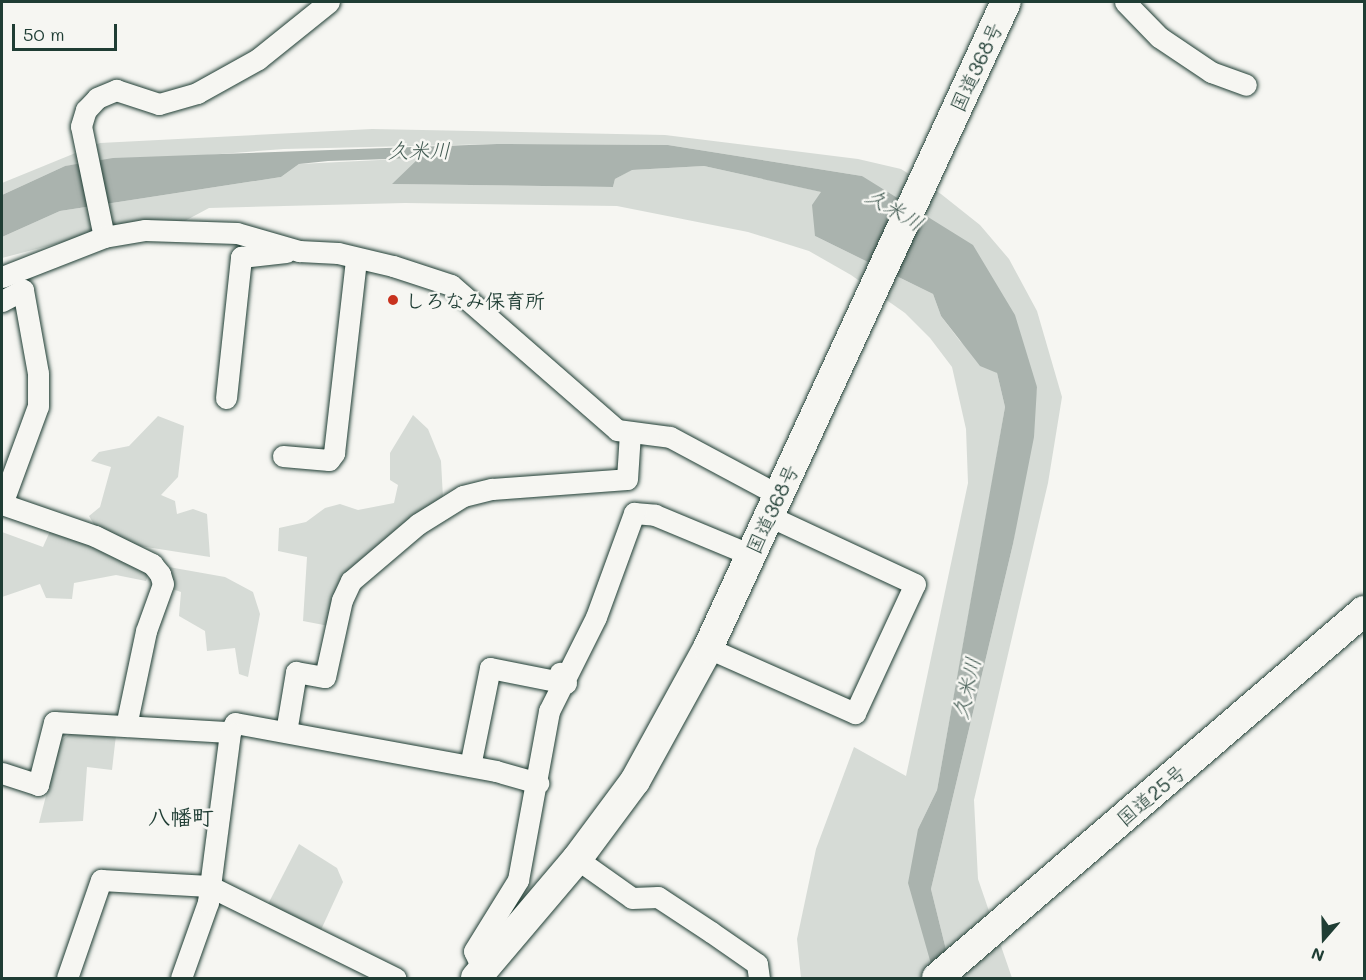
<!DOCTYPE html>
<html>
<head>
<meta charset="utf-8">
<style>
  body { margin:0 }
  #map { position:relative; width:1366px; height:980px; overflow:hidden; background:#f6f6f2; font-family:Mali,"Klee One",sans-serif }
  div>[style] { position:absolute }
  .green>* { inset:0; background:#d6dbd6 }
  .water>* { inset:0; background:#aab3ae }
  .roads { filter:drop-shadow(0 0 2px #1f3d34) drop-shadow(0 0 2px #1f3d34) }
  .minor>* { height:21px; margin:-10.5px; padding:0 10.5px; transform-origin:10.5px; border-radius:10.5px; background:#f6f6f2 }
  .highway>* { height:30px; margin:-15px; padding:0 15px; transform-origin:15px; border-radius:15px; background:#f6f6f2 }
  .dots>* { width:16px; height:16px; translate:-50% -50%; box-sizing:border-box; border:3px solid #f6f6f2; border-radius:50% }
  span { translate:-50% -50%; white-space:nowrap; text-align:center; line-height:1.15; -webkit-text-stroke:5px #f6f6f2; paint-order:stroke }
  .street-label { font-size:20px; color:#1f3d34 }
  .poi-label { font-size:20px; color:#1f3d34; font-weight:700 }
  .left { translate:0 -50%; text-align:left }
  .water-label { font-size:21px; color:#425a52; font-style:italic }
  .quarter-label { font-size:22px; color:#1f3d34; font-weight:700 }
  .frame { position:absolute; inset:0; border:3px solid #1f3d34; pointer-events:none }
  .north { position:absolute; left:1294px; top:908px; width:60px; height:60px; -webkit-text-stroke:4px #f6f6f2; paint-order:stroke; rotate:200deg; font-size:16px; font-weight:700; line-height:24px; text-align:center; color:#1f3d34 }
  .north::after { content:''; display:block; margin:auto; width:21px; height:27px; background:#1f3d34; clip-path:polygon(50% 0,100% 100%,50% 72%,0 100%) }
  .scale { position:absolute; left:12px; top:24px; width:105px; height:27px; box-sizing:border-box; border:3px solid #1f3d34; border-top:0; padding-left:8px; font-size:18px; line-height:21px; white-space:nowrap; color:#1f3d34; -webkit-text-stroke:4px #f6f6f2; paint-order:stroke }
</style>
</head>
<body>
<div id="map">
  <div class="green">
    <i style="clip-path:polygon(372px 129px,665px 135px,858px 159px,901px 169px,941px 194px,980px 225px,1009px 259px,1037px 311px,1062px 397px,1048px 483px,974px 800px,978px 879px,1012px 978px,953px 978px,931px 889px,1013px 544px,1037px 387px,862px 176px,668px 145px,497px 144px,284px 149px,65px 166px,2px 195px,2px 183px,100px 143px)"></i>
    <i style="clip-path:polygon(420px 158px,393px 184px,613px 187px,615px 179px,631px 170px,704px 166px,822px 192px,815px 236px,933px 294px,941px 316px,960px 341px,997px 373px,1005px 407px,994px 472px,937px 790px,918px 829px,935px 978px,801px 978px,797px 939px,816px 849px,854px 747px,906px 776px,968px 483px,966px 429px,952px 367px,930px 338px,905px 313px,851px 275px,809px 251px,748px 232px,617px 206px,405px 203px,209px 208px,181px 223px,117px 228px,2px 258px,2px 237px,60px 211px,281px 177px,299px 164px)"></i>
    <i style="clip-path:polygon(413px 415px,428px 429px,441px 461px,443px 498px,415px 517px,329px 626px,303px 621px,307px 557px,278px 551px,279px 528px,306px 522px,325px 508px,340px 504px,358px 510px,394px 503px,398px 485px,390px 480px,390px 453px)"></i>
    <i style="clip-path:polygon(158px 416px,184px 426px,178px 477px,161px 495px,175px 501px,177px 514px,193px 509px,207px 514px,210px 557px,127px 544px,98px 531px,89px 516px,100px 507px,111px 467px,91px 461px,99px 452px,129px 446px)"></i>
    <i style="clip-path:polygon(51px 529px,92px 543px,149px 572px,146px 581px,116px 575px,74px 583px,72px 599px,46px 598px,40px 584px,2px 597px,2px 532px,43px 547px)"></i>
    <i style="clip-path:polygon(163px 566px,225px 577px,253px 592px,260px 614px,248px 677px,239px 674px,235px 648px,207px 651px,205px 631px,179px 616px,181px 592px,169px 588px)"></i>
    <i style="clip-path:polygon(70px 734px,116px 735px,112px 770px,87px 767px,83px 821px,39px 823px,60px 741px)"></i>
    <i style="clip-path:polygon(299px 844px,337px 868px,343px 882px,320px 932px,266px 908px)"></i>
  </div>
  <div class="water">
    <i style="clip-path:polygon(497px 144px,668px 145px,862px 176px,973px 245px,1015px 315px,1037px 387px,1034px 437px,1013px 544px,931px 889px,953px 978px,935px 978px,908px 883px,918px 829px,937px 790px,1005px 407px,997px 373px,980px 366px,941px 316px,933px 294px,815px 236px,812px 205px,821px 192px,704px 166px,632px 170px,615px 179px,613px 187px,392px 184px,419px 158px,328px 161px,299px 164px,281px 177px,60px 211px,2px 237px,2px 195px,65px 166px,113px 158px)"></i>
  </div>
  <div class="roads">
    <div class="minor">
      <i style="left:1125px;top:2px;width:49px;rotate:45.8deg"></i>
      <i style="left:1159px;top:37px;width:63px;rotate:33.9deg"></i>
      <i style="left:1211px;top:72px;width:37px;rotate:20deg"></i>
      <i style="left:104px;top:237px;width:113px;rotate:-101.7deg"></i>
      <i style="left:81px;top:126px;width:17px;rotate:-73deg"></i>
      <i style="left:86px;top:110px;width:16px;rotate:-47deg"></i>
      <i style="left:97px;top:98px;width:21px;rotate:-23deg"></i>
      <i style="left:116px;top:90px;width:45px;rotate:18deg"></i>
      <i style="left:159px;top:104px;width:40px;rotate:-16deg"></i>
      <i style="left:197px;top:93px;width:70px;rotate:-29.1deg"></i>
      <i style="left:258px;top:59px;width:91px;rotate:-38.8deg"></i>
      <i style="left:2px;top:277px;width:110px;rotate:-21.4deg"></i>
      <i style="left:104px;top:237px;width:42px;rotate:-9.7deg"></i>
      <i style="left:145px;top:230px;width:92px;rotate:1.9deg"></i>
      <i style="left:237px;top:233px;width:65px;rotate:16.2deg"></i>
      <i style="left:299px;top:251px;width:39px;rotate:3deg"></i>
      <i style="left:338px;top:253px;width:57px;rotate:13.3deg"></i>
      <i style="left:393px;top:266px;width:61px;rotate:18.1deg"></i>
      <i style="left:451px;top:285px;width:220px;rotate:41.1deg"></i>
      <i style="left:617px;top:430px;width:53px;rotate:7.5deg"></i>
      <i style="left:670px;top:437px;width:123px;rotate:28.2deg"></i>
      <i style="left:2px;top:301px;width:24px;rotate:-28deg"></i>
      <i style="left:23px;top:290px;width:84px;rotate:79.8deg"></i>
      <i style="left:38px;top:373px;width:33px;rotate:90deg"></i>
      <i style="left:38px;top:406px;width:104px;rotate:110.2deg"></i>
      <i style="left:226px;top:398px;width:142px;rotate:-83.9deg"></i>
      <i style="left:241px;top:257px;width:45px;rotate:-6.3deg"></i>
      <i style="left:283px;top:456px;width:46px;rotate:5deg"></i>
      <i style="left:329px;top:460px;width:9px;rotate:-54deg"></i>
      <i style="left:334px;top:453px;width:195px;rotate:-83.5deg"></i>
      <i style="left:2px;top:504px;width:98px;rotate:19deg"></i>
      <i style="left:95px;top:536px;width:64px;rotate:26.2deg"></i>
      <i style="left:152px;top:564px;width:13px;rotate:51deg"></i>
      <i style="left:160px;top:574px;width:10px;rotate:73deg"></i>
      <i style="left:163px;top:584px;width:50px;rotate:109.9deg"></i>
      <i style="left:146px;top:631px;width:97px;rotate:101.9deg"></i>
      <i style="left:708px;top:648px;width:161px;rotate:23.9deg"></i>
      <i style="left:855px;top:713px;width:142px;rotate:-65.1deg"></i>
      <i style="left:915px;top:584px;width:161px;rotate:-155deg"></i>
      <i style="left:286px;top:732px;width:61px;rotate:-80.5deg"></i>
      <i style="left:296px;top:672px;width:29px;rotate:10deg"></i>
      <i style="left:325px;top:677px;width:79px;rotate:-77.6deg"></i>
      <i style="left:342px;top:600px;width:21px;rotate:-65deg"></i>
      <i style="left:351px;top:581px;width:88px;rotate:-40.4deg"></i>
      <i style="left:418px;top:524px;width:53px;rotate:-31.9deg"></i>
      <i style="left:463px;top:496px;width:30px;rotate:-14deg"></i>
      <i style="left:492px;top:489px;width:135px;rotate:-4.2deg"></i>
      <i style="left:627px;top:479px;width:46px;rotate:-86.3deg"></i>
      <i style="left:470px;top:766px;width:100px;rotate:-78.5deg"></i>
      <i style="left:490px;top:668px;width:77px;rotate:11.2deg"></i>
      <i style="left:566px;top:683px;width:12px;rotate:-121deg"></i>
      <i style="left:2px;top:773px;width:38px;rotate:18deg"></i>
      <i style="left:38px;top:785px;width:65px;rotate:-75.7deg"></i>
      <i style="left:54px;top:722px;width:176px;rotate:3.3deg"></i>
      <i style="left:230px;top:732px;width:10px;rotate:-61deg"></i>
      <i style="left:235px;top:723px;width:265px;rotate:10.4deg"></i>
      <i style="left:496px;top:771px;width:44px;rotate:15.9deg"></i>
      <i style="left:577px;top:859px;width:67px;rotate:35.3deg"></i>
      <i style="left:632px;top:898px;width:26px;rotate:-2deg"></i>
      <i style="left:658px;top:897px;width:64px;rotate:33.4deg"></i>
      <i style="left:711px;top:932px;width:56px;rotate:34.8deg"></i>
      <i style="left:757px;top:964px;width:14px;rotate:82deg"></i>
      <i style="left:483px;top:970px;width:21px;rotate:-115deg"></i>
      <i style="left:474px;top:951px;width:84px;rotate:-58.2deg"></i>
      <i style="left:518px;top:880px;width:172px;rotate:-79.6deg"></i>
      <i style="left:549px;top:711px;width:105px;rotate:-63.4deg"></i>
      <i style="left:596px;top:617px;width:111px;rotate:-69.9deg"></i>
      <i style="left:634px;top:513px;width:21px;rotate:5deg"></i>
      <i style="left:655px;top:515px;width:104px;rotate:22.6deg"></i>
      <i style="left:67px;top:978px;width:104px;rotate:-70.9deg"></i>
      <i style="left:101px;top:880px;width:108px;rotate:3.2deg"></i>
      <i style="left:209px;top:886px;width:208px;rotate:26.3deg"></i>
      <i style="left:181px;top:978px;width:81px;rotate:-70.4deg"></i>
      <i style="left:208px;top:902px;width:171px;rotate:-82.6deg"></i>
    </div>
    <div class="highway">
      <i style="left:476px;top:978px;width:156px;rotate:-49.7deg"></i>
      <i style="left:577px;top:859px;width:97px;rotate:-53.4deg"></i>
      <i style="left:635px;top:781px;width:152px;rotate:-61.2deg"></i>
      <i style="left:708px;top:648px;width:711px;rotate:-65.24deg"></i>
      <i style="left:937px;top:978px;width:563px;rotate:-40.68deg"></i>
    </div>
  </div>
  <div class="dots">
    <i style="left:393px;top:300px;background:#c8321e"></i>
  </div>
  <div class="street-label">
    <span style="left:976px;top:67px;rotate:-65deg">国道368号</span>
    <span style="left:772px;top:509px;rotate:-65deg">国道368号</span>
    <span style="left:1151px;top:795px;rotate:-40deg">国道25号</span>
  </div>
  <div class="poi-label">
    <span class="left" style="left:405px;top:300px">しろなみ保育所</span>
  </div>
  <div class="water-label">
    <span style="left:419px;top:150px">久米川</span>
    <span style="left:895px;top:209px;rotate:31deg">久米川</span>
    <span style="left:966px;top:688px;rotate:-77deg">久米川</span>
  </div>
  <div class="quarter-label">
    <span style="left:181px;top:817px">八幡町</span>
  </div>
  <div class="frame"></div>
  <div class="north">N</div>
  <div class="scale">50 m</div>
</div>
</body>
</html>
